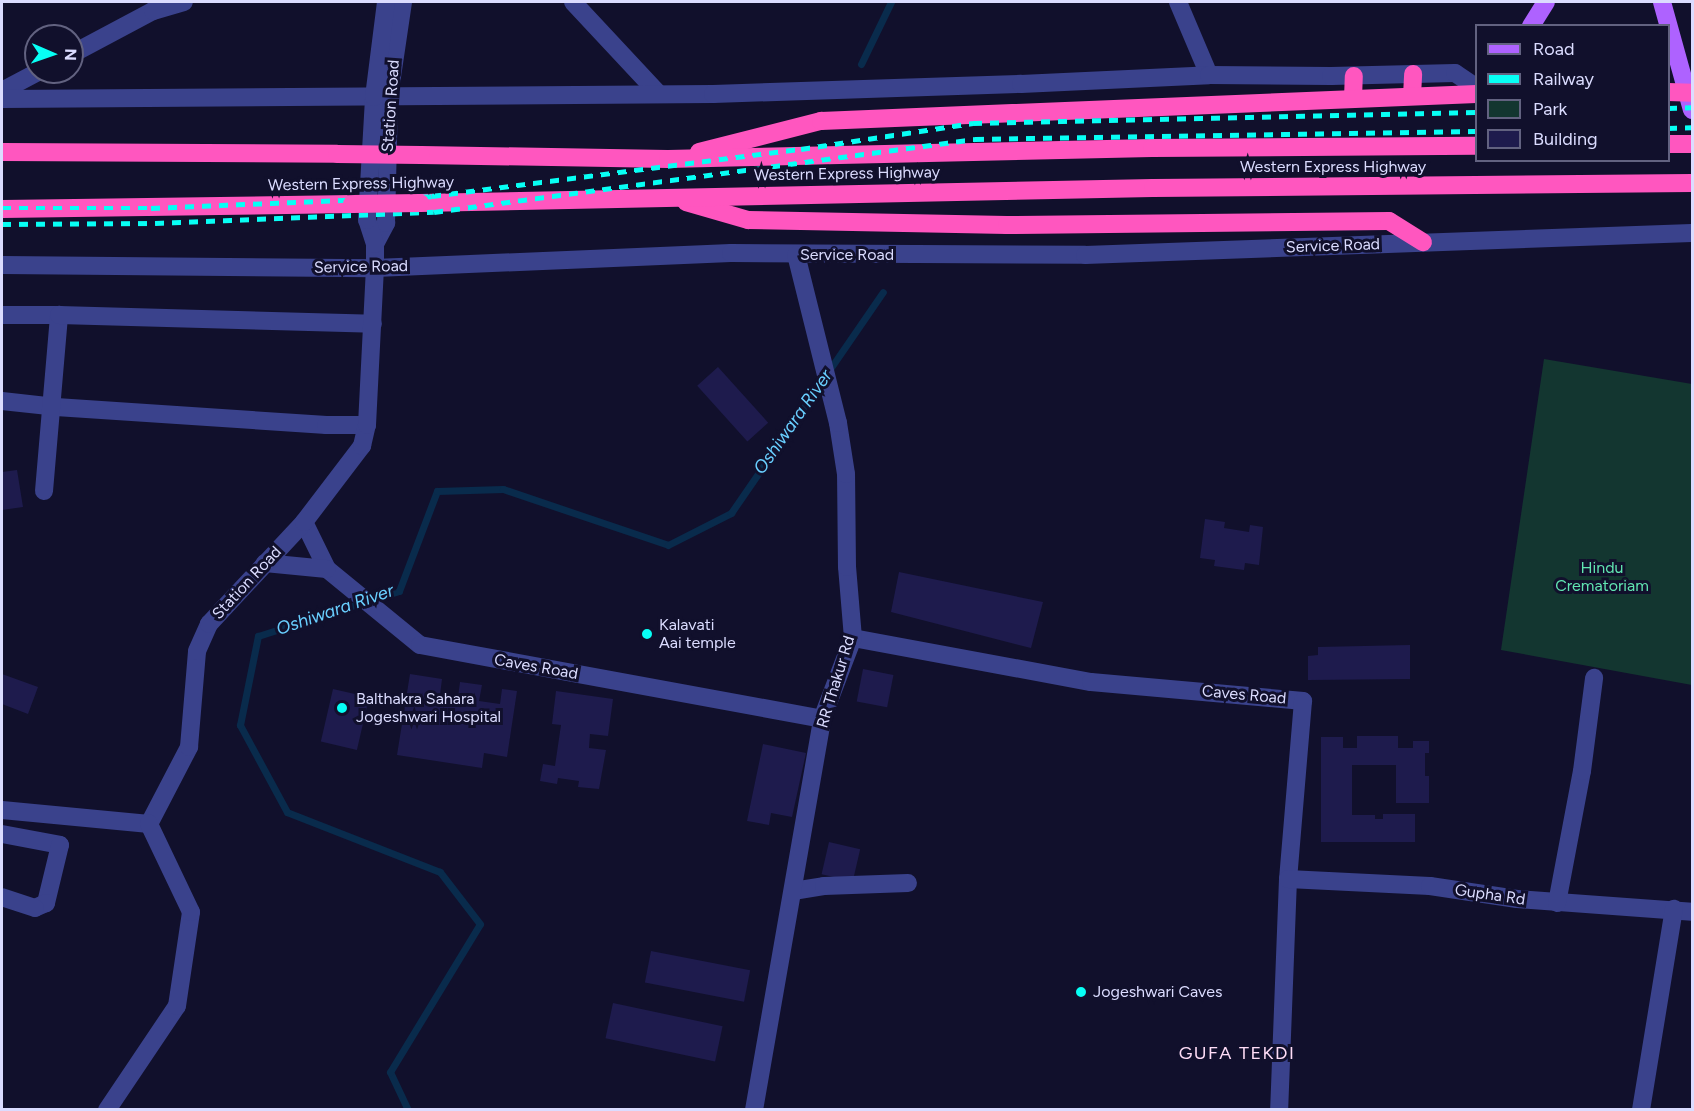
<!DOCTYPE html>
<html>
<head>
<meta charset="utf-8">
<style>
  body { margin:0 }
  #map { position:relative; width:1694px; height:1111px; overflow:hidden; background:#11102c; font-family:Figtree,sans-serif }
  div>[style] { position:absolute }
  .green>* { inset:0; background:#133630 }
  .stream>* { height:7px; margin:-3.5px; padding:0 3.5px; transform-origin:3.5px; border-radius:3.5px; background:#092b4c }
  .building>* { inset:0; background:#1e1b4d; transform-origin:0 0 }
  .minor>* { height:18px; margin:-9px; padding:0 9px; transform-origin:9px; border-radius:9px; background:#3a428c }
  .major>* { height:18px; margin:-9px; padding:0 9px; transform-origin:9px; border-radius:9px; background:#ae62ff }
  .highway>* { height:18px; margin:-9px; padding:0 9px; transform-origin:9px; border-radius:9px; background:#ff56bf }
  .rail>* { height:4.5px; margin-top:-2.25px; transform-origin:0; background:repeating-linear-gradient(90deg,#07fff5 0 9px,transparent 0 17px) }
  .highway-bridge>* { height:18px; margin:-9px; padding:0 9px; transform-origin:9px; border-radius:9px; background:#ff56bf }
  .dots>* { width:16px; height:16px; translate:-50% -50%; box-sizing:border-box; border:3px solid #11102c; border-radius:50% }
  span { translate:-50% -50%; white-space:nowrap; text-align:center; line-height:1.15; -webkit-text-stroke:6px #11102c; paint-order:stroke }
  .street-label { font-size:16px; color:#dbdcff }
  .park-label { font-size:16px; color:#61e5b1 }
  .poi-label { font-size:16px; color:#dbdcff }
  .left { translate:0 -50%; text-align:left }
  .water-label { font-size:18px; color:#69cfff; font-style:italic }
  .neighbourhood-label { font-size:18px; color:#ffddf7; letter-spacing:1.5px }
  .frame { position:absolute; inset:0; border:3px solid #dbdcff; pointer-events:none }
  .legend { position:absolute; left:1475px; top:24px; width:195px; height:138px; box-sizing:border-box; background:#11102c; border:2px solid #626280; margin:0; padding:8px 10px; list-style:none; font-size:18px; color:#dbdcff }
  .legend li { display:flex; align-items:center; gap:12px; height:30px }
  .legend b { width:30px; border:2px solid #626280 }
  .north { position:absolute; left:24px; top:24px; width:60px; height:60px; box-sizing:border-box; background:#11102c; border:2px solid #626280; border-radius:50%; rotate:92deg; font-size:16px; font-weight:700; line-height:24px; text-align:center; color:#dbdcff }
  .north::after { content:''; display:block; margin:auto; width:21px; height:27px; background:#07fff5; clip-path:polygon(50% 0,100% 100%,50% 72%,0 100%) }
</style>
</head>
<body>
<div id="map">
  <div class="green">
    <i style="clip-path:polygon(1544px 359px,1692px 384px,1692px 685px,1501px 650px)"></i>
  </div>
  <div class="stream">
    <i style="left:861px;top:64px;width:69px;rotate:-64.2deg"></i>
    <i style="left:408px;top:1110px;width:42px;rotate:-115.3deg"></i>
    <i style="left:390px;top:1072px;width:173px;rotate:-58.7deg"></i>
    <i style="left:480px;top:924px;width:66px;rotate:-127.6deg"></i>
    <i style="left:440px;top:872px;width:164px;rotate:-158.6deg"></i>
    <i style="left:287px;top:812px;width:99px;rotate:-118.4deg"></i>
    <i style="left:240px;top:725px;width:91px;rotate:-78.6deg"></i>
    <i style="left:258px;top:636px;width:148px;rotate:-17.7deg"></i>
    <i style="left:399px;top:591px;width:107px;rotate:-69.2deg"></i>
    <i style="left:437px;top:491px;width:66px;rotate:-1.7deg"></i>
    <i style="left:503px;top:489px;width:174px;rotate:18.7deg"></i>
    <i style="left:668px;top:545px;width:71px;rotate:-26.9deg"></i>
    <i style="left:731px;top:513px;width:268px;rotate:-55.5deg"></i>
  </div>
  <div class="building">
    <i style="left:718px;top:367px;width:75px;height:28px;rotate:48deg"></i>
    <i style="clip-path:polygon(17px 470px,23px 507px,2px 510px,2px 472px)"></i>
    <i style="clip-path:polygon(1205px 519px,1225px 522px,1224px 528px,1249px 532px,1250px 525px,1263px 527px,1259px 565px,1245px 563px,1244px 570px,1214px 566px,1215px 560px,1200px 558px)"></i>
    <i style="clip-path:polygon(899px 572px,1043px 602px,1031px 648px,891px 612px)"></i>
    <i style="clip-path:polygon(1410px 645px,1410px 679px,1308px 680px,1308px 656px,1318px 655px,1318px 647px)"></i>
    <i style="left:863px;top:669px;width:31px;height:33px;rotate:11deg"></i>
    <i style="clip-path:polygon(2px 674px,38px 687px,28px 714px,2px 704px)"></i>
    <i style="clip-path:polygon(410px 674px,442px 679px,440px 695px,458px 697px,460px 682px,482px 685px,479px 701px,500px 704px,502px 689px,517px 691px,507px 757px,484px 753px,482px 768px,397px 755px)"></i>
    <i style="left:333px;top:689px;width:37px;height:54px;rotate:13deg"></i>
    <i style="clip-path:polygon(556px 691px,613px 699px,608px 736px,590px 734px,589px 748px,606px 750px,599px 789px,578px 787px,579px 781px,558px 778px,557px 784px,540px 781px,543px 764px,555px 766px,561px 725px,552px 724px)"></i>
    <i style="clip-path:polygon(1357px 736px,1398px 736px,1398px 748px,1413px 748px,1413px 741px,1429px 741px,1429px 753px,1425px 753px,1425px 776px,1429px 776px,1429px 803px,1396px 803px,1396px 765px,1352px 765px,1352px 815px,1375px 815px,1375px 819px,1383px 819px,1383px 814px,1415px 814px,1415px 842px,1321px 842px,1321px 737px,1343px 737px,1343px 748px,1357px 748px)"></i>
    <i style="clip-path:polygon(763px 744px,806px 753px,792px 817px,771px 813px,769px 825px,747px 821px)"></i>
    <i style="left:829px;top:842px;width:32px;height:33px;rotate:13deg"></i>
    <i style="left:651px;top:951px;width:101px;height:32px;rotate:11deg"></i>
    <i style="left:613px;top:1003px;width:112px;height:36px;rotate:12deg"></i>
  </div>
  <div class="minor">
    <i style="left:573px;top:2px;width:125px;rotate:47deg"></i>
    <i style="left:1178px;top:2px;width:79px;rotate:67deg"></i>
    <i style="left:72px;top:54px;width:92px;rotate:-28deg"></i>
    <i style="left:153px;top:11px;width:32px;rotate:-16deg"></i>
    <i style="left:2px;top:91px;width:40px;rotate:-28deg"></i>
    <i style="left:2px;top:99px;width:711px;rotate:-0.4deg"></i>
    <i style="left:713px;top:94px;width:308px;rotate:-1.9deg"></i>
    <i style="left:1021px;top:84px;width:188px;rotate:-2.7deg"></i>
    <i style="left:1209px;top:75px;width:122px;rotate:0.5deg"></i>
    <i style="left:1331px;top:76px;width:124px;rotate:-1.4deg"></i>
    <i style="left:1455px;top:73px;width:25px;rotate:34deg"></i>
    <i style="left:375px;top:244px;width:24px;rotate:-62deg"></i>
    <i style="left:386px;top:223px;width:126px;rotate:-88.6deg"></i>
    <i style="left:389px;top:97px;width:96px;rotate:-81.6deg"></i>
    <i style="left:2px;top:265px;width:373px;rotate:0.5deg"></i>
    <i style="left:375px;top:268px;width:356px;rotate:-2.4deg"></i>
    <i style="left:731px;top:253px;width:354px;rotate:0.3deg"></i>
    <i style="left:1085px;top:255px;width:607px;rotate:-2.08deg"></i>
    <i style="left:2px;top:315px;width:57px"></i>
    <i style="left:2px;top:401px;width:54px;rotate:6.3deg"></i>
    <i style="left:56px;top:407px;width:271px;rotate:3.8deg"></i>
    <i style="left:326px;top:425px;width:41px"></i>
    <i style="left:44px;top:491px;width:177px;rotate:-85.1deg"></i>
    <i style="left:59px;top:315px;width:314px;rotate:1.6deg"></i>
    <i style="left:304px;top:522px;width:52px;rotate:63.9deg"></i>
    <i style="left:327px;top:569px;width:120px;rotate:39.3deg"></i>
    <i style="left:420px;top:645px;width:409px;rotate:10.4deg"></i>
    <i style="left:265px;top:563px;width:62px;rotate:5.5deg"></i>
    <i style="left:853px;top:638px;width:242px;rotate:10.5deg"></i>
    <i style="left:1091px;top:682px;width:213px;rotate:5.1deg"></i>
    <i style="left:1303px;top:701px;width:179px;rotate:94.8deg"></i>
    <i style="left:1288px;top:879px;width:231px;rotate:92.2deg"></i>
    <i style="left:2px;top:810px;width:148px;rotate:5.4deg"></i>
    <i style="left:149px;top:824px;width:87px;rotate:-62.5deg"></i>
    <i style="left:189px;top:747px;width:96px;rotate:-85.2deg"></i>
    <i style="left:197px;top:651px;width:30px;rotate:-66deg"></i>
    <i style="left:209px;top:624px;width:139px;rotate:-47deg"></i>
    <i style="left:304px;top:522px;width:96px;rotate:-52.7deg"></i>
    <i style="left:362px;top:446px;width:22px;rotate:-77deg"></i>
    <i style="left:367px;top:425px;width:157px;rotate:-87.1deg"></i>
    <i style="left:375px;top:268px;width:24px;rotate:-90deg"></i>
    <i style="left:375px;top:244px;width:25px;rotate:-108deg"></i>
    <i style="left:367px;top:220px;width:123px;rotate:-86.7deg"></i>
    <i style="left:374px;top:97px;width:96px;rotate:-82.8deg"></i>
    <i style="left:2px;top:834px;width:59px;rotate:10.7deg"></i>
    <i style="left:60px;top:845px;width:60px;rotate:103.6deg"></i>
    <i style="left:46px;top:903px;width:12px;rotate:156deg"></i>
    <i style="left:35px;top:908px;width:35px;rotate:-162deg"></i>
    <i style="left:1288px;top:879px;width:142px;rotate:2.8deg"></i>
    <i style="left:1430px;top:886px;width:88px;rotate:8.5deg"></i>
    <i style="left:1517px;top:899px;width:175px;rotate:4.2deg"></i>
    <i style="left:793px;top:891px;width:31px;rotate:-9deg"></i>
    <i style="left:824px;top:886px;width:84px;rotate:-2deg"></i>
    <i style="left:1557px;top:903px;width:134px;rotate:-79.3deg"></i>
    <i style="left:1582px;top:771px;width:94px;rotate:-82.6deg"></i>
    <i style="left:107px;top:1110px;width:125px;rotate:-56.1deg"></i>
    <i style="left:177px;top:1006px;width:95px;rotate:-81.5deg"></i>
    <i style="left:191px;top:912px;width:98px;rotate:-115.5deg"></i>
    <i style="left:754px;top:1110px;width:397px;rotate:-80.1deg"></i>
    <i style="left:822px;top:719px;width:87px;rotate:-69.1deg"></i>
    <i style="left:853px;top:638px;width:71px;rotate:-94.8deg"></i>
    <i style="left:847px;top:567px;width:93px;rotate:-90.6deg"></i>
    <i style="left:846px;top:474px;width:52px;rotate:-98.9deg"></i>
    <i style="left:838px;top:423px;width:173px;rotate:-104deg"></i>
    <i style="left:1641px;top:1110px;width:204px;rotate:-80.7deg"></i>
  </div>
  <div class="major">
    <i style="left:1662px;top:2px;width:112px;rotate:74.5deg"></i>
    <i style="left:1531px;top:26px;width:28px;rotate:-58deg"></i>
  </div>
  <div class="highway">
    <i style="left:1668px;top:92px;width:24px;rotate:2deg"></i>
    <i style="left:1412px;top:96px;width:22px;rotate:-87deg"></i>
    <i style="left:1353px;top:99px;width:23px;rotate:-88deg"></i>
    <i style="left:1668px;top:144px;width:24px"></i>
    <i style="left:2px;top:152px;width:335px;rotate:0.3deg"></i>
    <i style="left:699px;top:152px;width:126px;rotate:-14.3deg"></i>
    <i style="left:821px;top:121px;width:656px;rotate:-2.36deg"></i>
    <i style="left:421px;top:155px;width:247px;rotate:0.9deg"></i>
    <i style="left:668px;top:159px;width:484px;rotate:-1.3deg"></i>
    <i style="left:1152px;top:148px;width:324px;rotate:-0.4deg"></i>
    <i style="left:686px;top:202px;width:65px;rotate:16.2deg"></i>
    <i style="left:748px;top:220px;width:259px;rotate:1.1deg"></i>
    <i style="left:1007px;top:225px;width:382px;rotate:-0.6deg"></i>
    <i style="left:1389px;top:221px;width:40px;rotate:32deg"></i>
    <i style="left:420px;top:203px;width:733px;rotate:-1.17deg"></i>
    <i style="left:1153px;top:188px;width:539px;rotate:-0.53deg"></i>
    <i style="left:2px;top:209px;width:350px;rotate:-0.8deg"></i>
  </div>
  <div class="rail">
    <i style="left:1668px;top:108px;width:24px;rotate:-2deg"></i>
    <i style="left:1668px;top:128px;width:24px;rotate:-2deg"></i>
    <i style="left:2px;top:208px;width:149px"></i>
    <i style="left:151px;top:208px;width:281px;rotate:-2.4deg"></i>
    <i style="left:432px;top:196px;width:372px;rotate:-7.3deg"></i>
    <i style="left:801px;top:149px;width:174px;rotate:-8.6deg"></i>
    <i style="left:973px;top:123px;width:503px;rotate:-1.25deg"></i>
    <i style="left:2px;top:224px;width:153px;rotate:-0.4deg"></i>
    <i style="left:155px;top:223px;width:279px;rotate:-2.3deg"></i>
    <i style="left:434px;top:212px;width:546px;rotate:-7.68deg"></i>
    <i style="left:975px;top:139px;width:501px;rotate:-0.91deg"></i>
  </div>
  <div class="highway-bridge">
    <i style="left:337px;top:154px;width:84px;rotate:0.7deg"></i>
    <i style="left:352px;top:204px;width:68px;rotate:-0.8deg"></i>
  </div>
  <div class="dots">
    <i style="left:647px;top:634px;background:#07fff5"></i>
    <i style="left:342px;top:708px;background:#07fff5"></i>
    <i style="left:1081px;top:992px;background:#07fff5"></i>
  </div>
  <div class="street-label">
    <span style="left:391px;top:106px;rotate:-86deg">Station Road</span>
    <span style="left:1333px;top:167px">Western Express Highway</span>
    <span style="left:847px;top:174px;rotate:-1deg">Western Express Highway</span>
    <span style="left:361px;top:184px;rotate:-1deg">Western Express Highway</span>
    <span style="left:1333px;top:246px;rotate:-2deg">Service Road</span>
    <span style="left:847px;top:255px">Service Road</span>
    <span style="left:361px;top:267px;rotate:-1deg">Service Road</span>
    <span style="left:247px;top:583px;rotate:-47deg">Station Road</span>
    <span style="left:536px;top:667px;rotate:10deg">Caves Road</span>
    <span style="left:836px;top:682px;rotate:-73deg">RR Thakur Rd</span>
    <span style="left:1244px;top:695px;rotate:5deg">Caves Road</span>
    <span style="left:1490px;top:895px;rotate:8deg">Gupha Rd</span>
  </div>
  <div class="park-label">
    <span style="left:1602px;top:577px">Hindu<br>Crematoriam</span>
  </div>
  <div class="poi-label">
    <span class="left" style="left:659px;top:634px">Kalavati<br>Aai temple</span>
    <span class="left" style="left:356px;top:708px">Balthakra Sahara<br>Jogeshwari Hospital</span>
    <span class="left" style="left:1093px;top:992px">Jogeshwari Caves</span>
  </div>
  <div class="water-label">
    <span style="left:793px;top:422px;rotate:-55deg">Oshiwara River</span>
    <span style="left:335px;top:610px;rotate:-19deg">Oshiwara River</span>
  </div>
  <div class="neighbourhood-label">
    <span style="left:1237px;top:1053px">GUFA TEKDI</span>
  </div>
  <div class="frame"></div>
  <ul class="legend">
  <li><b style="height:8px;background:#ae62ff"></b>Road</li>
  <li><b style="height:8px;background:#07fff5"></b>Railway</li>
  <li><b style="height:16px;background:#133630"></b>Park</li>
  <li><b style="height:16px;background:#1e1b4d"></b>Building</li>
  </ul>
  <div class="north">N</div>
</div>
</body>
</html>
